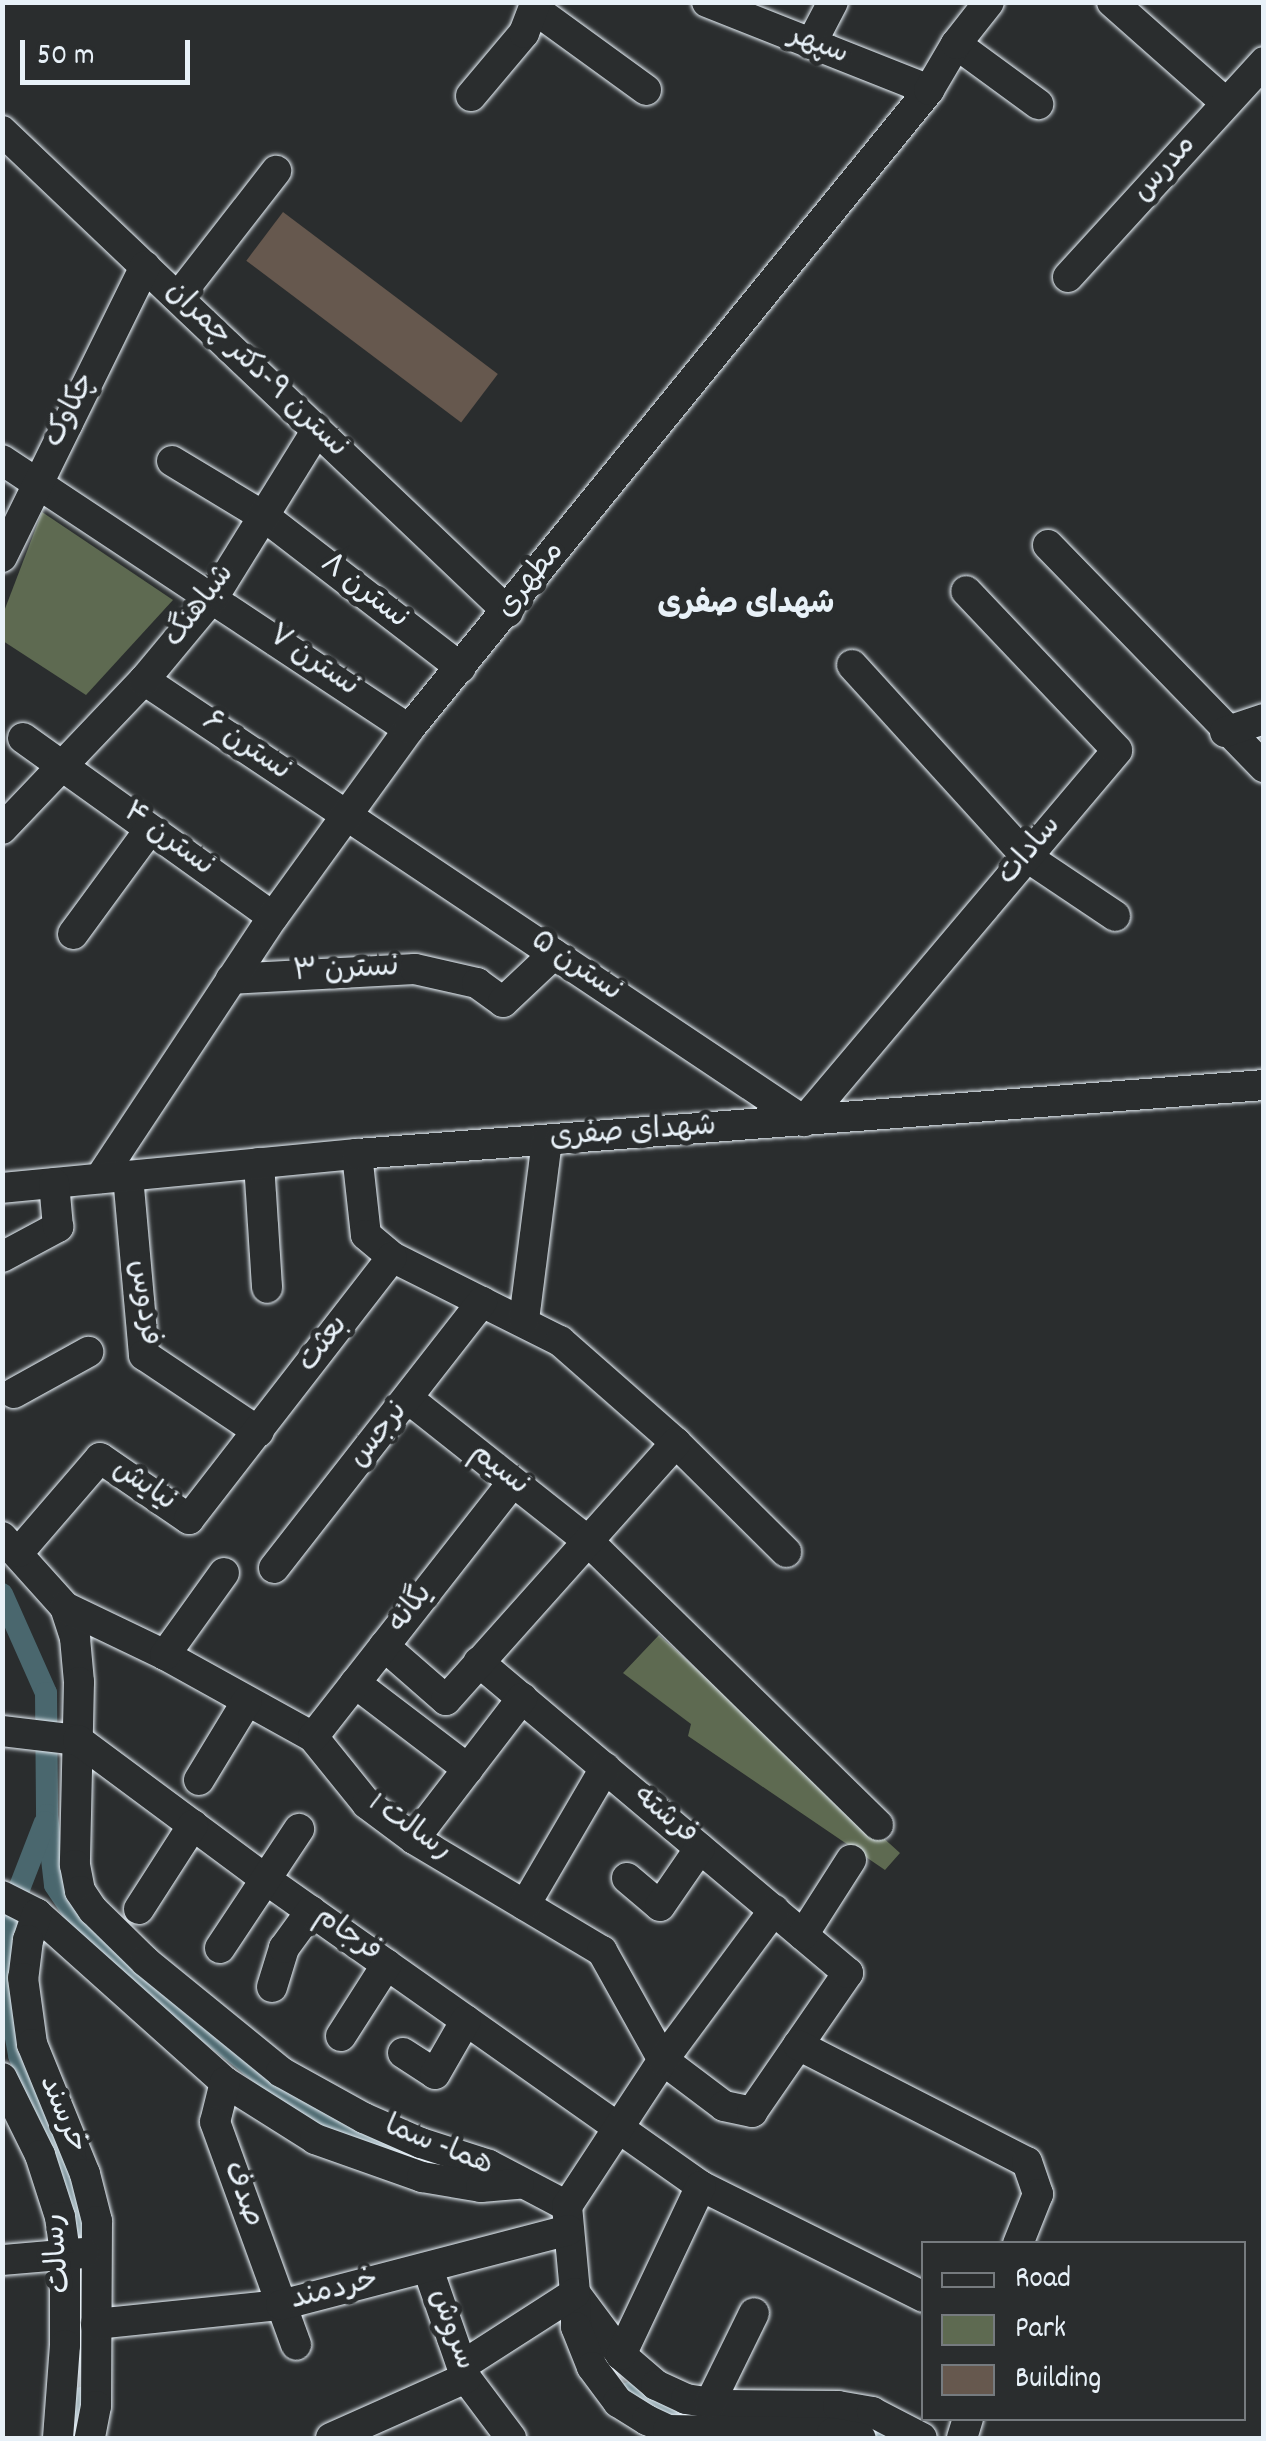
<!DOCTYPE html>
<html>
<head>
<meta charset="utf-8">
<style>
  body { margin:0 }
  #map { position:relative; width:1266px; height:2441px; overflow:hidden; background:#2a2d2e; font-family:Dekko,"Playpen Sans Arabic",sans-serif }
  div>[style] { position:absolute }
  .green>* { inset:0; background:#5e6a51 }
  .canal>* { height:22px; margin:-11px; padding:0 11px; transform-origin:11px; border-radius:11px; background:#4a676e }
  .building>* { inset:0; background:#66584e; transform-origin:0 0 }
  .roads { filter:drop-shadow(0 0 2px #e8f1f8) drop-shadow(0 0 2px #e8f1f8) }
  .minor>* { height:30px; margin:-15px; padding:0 15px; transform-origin:15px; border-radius:15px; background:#2a2d2e }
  span { translate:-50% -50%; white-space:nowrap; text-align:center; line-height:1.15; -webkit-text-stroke:10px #2a2d2e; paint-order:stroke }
  .street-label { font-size:30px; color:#e8f1f8 }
  .neighbourhood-label { font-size:32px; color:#e8f1f8; font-weight:700 }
  .frame { position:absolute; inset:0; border:5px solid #e8f1f8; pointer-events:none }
  .legend { position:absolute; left:921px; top:2241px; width:325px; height:180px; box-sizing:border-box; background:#2a2d2e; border:2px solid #767b7f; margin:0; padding:12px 18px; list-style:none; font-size:30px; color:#e8f1f8 }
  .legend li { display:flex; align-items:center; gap:20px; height:50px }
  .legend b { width:50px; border:2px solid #767b7f }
  .scale { position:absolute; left:20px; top:40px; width:170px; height:45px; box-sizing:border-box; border:5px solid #e8f1f8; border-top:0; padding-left:12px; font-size:30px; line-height:35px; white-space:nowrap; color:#e8f1f8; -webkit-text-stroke:8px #2a2d2e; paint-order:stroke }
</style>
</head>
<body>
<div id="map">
  <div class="green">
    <i style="clip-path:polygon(42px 512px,173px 600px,86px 695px,3px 641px,3px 614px)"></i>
    <i style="clip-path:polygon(659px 1635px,900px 1853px,885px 1870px,688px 1736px,691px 1724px,623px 1673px)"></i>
  </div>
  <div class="canal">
    <i style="left:2px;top:1594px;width:108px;rotate:66deg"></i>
    <i style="left:46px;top:1693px;width:122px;rotate:89.5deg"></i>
    <i style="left:47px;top:1815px;width:70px;rotate:83.5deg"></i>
    <i style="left:55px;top:1885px;width:32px;rotate:56deg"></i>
    <i style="left:73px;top:1912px;width:78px;rotate:45.5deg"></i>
    <i style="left:128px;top:1968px;width:212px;rotate:38.5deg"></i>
    <i style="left:294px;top:2100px;width:139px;rotate:25.1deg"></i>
    <i style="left:420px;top:2159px;width:45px;rotate:16.8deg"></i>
    <i style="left:2px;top:1951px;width:31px;rotate:-81deg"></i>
    <i style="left:7px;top:1920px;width:105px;rotate:-68.8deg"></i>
    <i style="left:2px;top:1961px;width:96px;rotate:79.7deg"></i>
    <i style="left:19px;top:2055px;width:163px;rotate:68.8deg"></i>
    <i style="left:78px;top:2207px;width:49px;rotate:83deg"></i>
    <i style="left:629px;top:2393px;width:60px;rotate:24.4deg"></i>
    <i style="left:684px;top:2418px;width:22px;rotate:3deg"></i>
    <i style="left:847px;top:2424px;width:41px;rotate:19.7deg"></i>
    <i style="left:74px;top:2438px;width:41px;rotate:-78.7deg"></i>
  </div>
  <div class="building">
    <i style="left:283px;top:212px;width:269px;height:61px;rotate:37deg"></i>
  </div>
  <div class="roads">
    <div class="minor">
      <i style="left:707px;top:2px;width:239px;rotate:21.6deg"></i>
      <i style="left:1112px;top:2px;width:152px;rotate:41.5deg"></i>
      <i style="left:536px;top:10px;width:136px;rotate:36deg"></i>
      <i style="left:811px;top:44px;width:47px;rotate:-62.4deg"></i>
      <i style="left:956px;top:44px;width:102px;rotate:36.2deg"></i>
      <i style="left:471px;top:96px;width:82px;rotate:-49.9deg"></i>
      <i style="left:524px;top:33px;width:33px;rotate:-69deg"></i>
      <i style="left:2px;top:131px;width:698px;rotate:43.55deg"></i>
      <i style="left:1068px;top:277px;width:291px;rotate:-47.6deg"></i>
      <i style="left:178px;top:297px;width:160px;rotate:-52.1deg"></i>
      <i style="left:2px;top:460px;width:488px;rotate:33.5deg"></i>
      <i style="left:172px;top:461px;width:109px;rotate:31.1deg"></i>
      <i style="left:265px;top:517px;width:247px;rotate:37.6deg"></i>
      <i style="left:1048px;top:545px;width:310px;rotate:45.8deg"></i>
      <i style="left:2px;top:557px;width:324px;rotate:-63.8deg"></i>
      <i style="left:852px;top:665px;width:260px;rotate:47.7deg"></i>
      <i style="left:1027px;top:857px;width:106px;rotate:33.8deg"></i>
      <i style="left:144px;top:680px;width:794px;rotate:33.75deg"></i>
      <i style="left:804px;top:1121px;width:485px;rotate:-49.8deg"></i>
      <i style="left:1117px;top:750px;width:219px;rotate:-133.5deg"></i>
      <i style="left:1225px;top:732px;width:41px;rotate:-18.4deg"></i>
      <i style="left:23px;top:738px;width:307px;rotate:35.6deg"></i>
      <i style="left:2px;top:829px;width:206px;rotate:-46.4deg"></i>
      <i style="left:144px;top:680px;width:109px;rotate:-50.2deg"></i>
      <i style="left:214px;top:596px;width:195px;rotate:-58.2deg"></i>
      <i style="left:73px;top:934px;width:130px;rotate:-53.7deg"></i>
      <i style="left:231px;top:979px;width:184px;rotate:-3.1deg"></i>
      <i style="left:415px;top:969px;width:64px;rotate:12.7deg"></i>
      <i style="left:477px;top:983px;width:32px;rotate:36deg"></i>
      <i style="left:503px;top:1002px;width:70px;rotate:-43.3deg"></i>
      <i style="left:357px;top:1154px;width:81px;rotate:83.7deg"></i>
      <i style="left:366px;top:1235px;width:34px;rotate:40deg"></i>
      <i style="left:392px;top:1257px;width:188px;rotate:26.6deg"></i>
      <i style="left:560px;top:1341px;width:154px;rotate:41.3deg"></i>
      <i style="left:676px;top:1443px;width:155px;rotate:44.7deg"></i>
      <i style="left:259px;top:1163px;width:125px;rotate:86.3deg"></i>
      <i style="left:128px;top:1176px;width:180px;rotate:84.9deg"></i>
      <i style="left:144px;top:1355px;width:138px;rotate:33.8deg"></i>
      <i style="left:100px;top:1178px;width:313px;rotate:-56.5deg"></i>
      <i style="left:273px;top:917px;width:232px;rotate:-54.1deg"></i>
      <i style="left:409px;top:729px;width:824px;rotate:-50.86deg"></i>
      <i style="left:929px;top:90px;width:53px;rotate:-59.6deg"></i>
      <i style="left:956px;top:44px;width:53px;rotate:-51.8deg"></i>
      <i style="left:2px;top:1188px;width:357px;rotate:-5.5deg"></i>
      <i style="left:357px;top:1154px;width:910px;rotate:-4.35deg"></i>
      <i style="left:2px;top:1257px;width:64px;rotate:-28.2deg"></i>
      <i style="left:58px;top:1227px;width:44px;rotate:-95.2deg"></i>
      <i style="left:524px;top:1320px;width:181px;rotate:-82.7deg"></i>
      <i style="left:14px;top:1393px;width:85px;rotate:-29deg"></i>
      <i style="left:410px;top:1400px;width:227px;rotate:38.4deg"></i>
      <i style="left:588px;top:1541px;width:406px;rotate:44.4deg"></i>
      <i style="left:2px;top:1537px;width:94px;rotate:48deg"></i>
      <i style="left:65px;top:1607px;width:33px;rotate:72deg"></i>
      <i style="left:75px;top:1638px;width:44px;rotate:84.8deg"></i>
      <i style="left:79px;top:1682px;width:183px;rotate:91.3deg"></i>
      <i style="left:75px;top:1865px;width:26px;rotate:79deg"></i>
      <i style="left:80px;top:1891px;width:23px;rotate:56deg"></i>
      <i style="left:93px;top:1910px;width:73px;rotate:44.4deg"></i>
      <i style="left:145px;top:1961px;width:176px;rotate:39.2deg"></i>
      <i style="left:281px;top:2072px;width:95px;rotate:29deg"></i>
      <i style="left:364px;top:2118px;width:62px;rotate:23.7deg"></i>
      <i style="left:421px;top:2143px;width:71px;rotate:17.9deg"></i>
      <i style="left:489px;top:2165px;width:88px;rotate:27.7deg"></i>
      <i style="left:19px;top:1552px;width:124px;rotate:-49.2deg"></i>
      <i style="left:100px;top:1458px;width:108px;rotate:34.4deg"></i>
      <i style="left:189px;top:1519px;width:331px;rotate:-52.2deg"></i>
      <i style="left:274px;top:1568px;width:338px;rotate:-52deg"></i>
      <i style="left:65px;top:1607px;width:111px;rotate:25.6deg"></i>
      <i style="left:165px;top:1655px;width:169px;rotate:29deg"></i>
      <i style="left:313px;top:1737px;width:86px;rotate:51.1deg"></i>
      <i style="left:367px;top:1804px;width:59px;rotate:36.7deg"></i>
      <i style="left:414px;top:1839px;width:219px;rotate:30.8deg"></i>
      <i style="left:602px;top:1951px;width:125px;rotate:60.8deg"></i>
      <i style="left:663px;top:2060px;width:76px;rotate:37deg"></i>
      <i style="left:724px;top:2106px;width:29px;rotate:12deg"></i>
      <i style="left:752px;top:2112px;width:169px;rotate:-55.4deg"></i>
      <i style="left:848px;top:1973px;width:483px;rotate:-139.9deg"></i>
      <i style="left:384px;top:1646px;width:82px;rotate:41.1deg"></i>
      <i style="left:446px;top:1700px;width:345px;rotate:-48.2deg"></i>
      <i style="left:165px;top:1655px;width:101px;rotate:-54.3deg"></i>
      <i style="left:355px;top:1683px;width:142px;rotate:37.3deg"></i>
      <i style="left:2px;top:1731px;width:77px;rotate:6.8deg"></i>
      <i style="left:313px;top:1737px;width:323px;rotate:-51.9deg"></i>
      <i style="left:78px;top:1740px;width:237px;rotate:36.6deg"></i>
      <i style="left:268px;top:1881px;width:530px;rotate:35.16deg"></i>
      <i style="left:701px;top:2186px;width:249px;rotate:26.5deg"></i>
      <i style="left:199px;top:1780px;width:92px;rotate:-58.7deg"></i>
      <i style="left:414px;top:1839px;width:178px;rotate:-52.5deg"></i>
      <i style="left:627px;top:1878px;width:43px;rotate:40.3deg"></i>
      <i style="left:660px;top:1906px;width:70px;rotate:-55.4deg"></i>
      <i style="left:2px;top:1896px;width:39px;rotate:27deg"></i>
      <i style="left:37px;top:1914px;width:252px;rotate:41.8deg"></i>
      <i style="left:225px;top:2082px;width:107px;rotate:32.3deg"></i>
      <i style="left:315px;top:2139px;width:114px;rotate:19.6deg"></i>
      <i style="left:422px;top:2177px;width:60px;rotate:9.6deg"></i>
      <i style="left:481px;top:2187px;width:38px;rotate:-5deg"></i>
      <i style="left:525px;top:1905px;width:159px;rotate:-59.7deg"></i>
      <i style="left:139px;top:1909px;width:100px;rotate:-57.3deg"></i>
      <i style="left:37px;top:1914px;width:28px;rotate:109deg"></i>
      <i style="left:28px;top:1940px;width:38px;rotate:97deg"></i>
      <i style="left:23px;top:1978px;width:67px;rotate:82.2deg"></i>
      <i style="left:32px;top:2044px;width:140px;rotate:67.8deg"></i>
      <i style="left:85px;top:2174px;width:49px;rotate:75.7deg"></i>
      <i style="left:97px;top:2221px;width:185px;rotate:90.3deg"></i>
      <i style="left:96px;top:2406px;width:33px;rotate:101deg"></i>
      <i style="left:803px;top:1935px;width:89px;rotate:-57.4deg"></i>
      <i style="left:220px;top:1948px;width:143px;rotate:-56.4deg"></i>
      <i style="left:272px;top:1987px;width:41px;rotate:-72.9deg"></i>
      <i style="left:284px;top:1948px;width:46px;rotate:-53.9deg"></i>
      <i style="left:341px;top:2036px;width:85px;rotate:-57.4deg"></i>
      <i style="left:798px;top:2045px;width:257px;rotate:27.1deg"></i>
      <i style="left:1027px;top:2162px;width:34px;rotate:71deg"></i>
      <i style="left:1038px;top:2194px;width:54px;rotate:111.8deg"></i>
      <i style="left:403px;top:2053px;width:38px;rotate:33deg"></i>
      <i style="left:435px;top:2074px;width:62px;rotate:-60.1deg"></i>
      <i style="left:2px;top:2078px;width:86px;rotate:63.7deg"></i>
      <i style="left:40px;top:2155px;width:65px;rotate:72.1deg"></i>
      <i style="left:60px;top:2217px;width:36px;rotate:82deg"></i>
      <i style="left:65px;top:2253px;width:92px;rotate:90deg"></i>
      <i style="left:65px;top:2345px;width:93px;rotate:94.3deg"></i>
      <i style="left:225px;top:2082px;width:41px;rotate:104deg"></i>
      <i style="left:215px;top:2122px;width:237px;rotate:70deg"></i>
      <i style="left:567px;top:2206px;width:87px;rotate:84.7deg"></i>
      <i style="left:575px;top:2293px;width:77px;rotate:53.4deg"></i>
      <i style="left:621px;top:2355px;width:46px;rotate:40.6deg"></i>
      <i style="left:656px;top:2385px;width:33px;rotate:25deg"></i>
      <i style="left:686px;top:2399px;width:36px;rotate:9deg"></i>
      <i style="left:722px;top:2405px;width:116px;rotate:0.5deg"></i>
      <i style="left:838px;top:2406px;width:35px;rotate:10deg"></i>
      <i style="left:872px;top:2412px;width:56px;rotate:27.5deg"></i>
      <i style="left:567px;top:2206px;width:175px;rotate:-56.7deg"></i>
      <i style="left:663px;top:2060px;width:187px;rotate:-53.5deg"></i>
      <i style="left:2px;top:2260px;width:82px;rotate:-4.9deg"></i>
      <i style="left:428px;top:2269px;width:115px;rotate:70.8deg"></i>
      <i style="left:466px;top:2378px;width:75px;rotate:53.1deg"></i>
      <i style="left:575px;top:2293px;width:34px;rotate:88deg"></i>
      <i style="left:576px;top:2327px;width:43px;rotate:68.2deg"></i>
      <i style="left:592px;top:2367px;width:44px;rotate:53.4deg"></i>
      <i style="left:618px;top:2402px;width:34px;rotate:32deg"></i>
      <i style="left:647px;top:2420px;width:23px;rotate:25deg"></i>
      <i style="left:668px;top:2430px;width:164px;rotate:1deg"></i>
      <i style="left:832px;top:2433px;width:29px;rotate:10deg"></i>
      <i style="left:96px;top:2324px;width:186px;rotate:-5.9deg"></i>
      <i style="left:281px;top:2305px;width:297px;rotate:-14.6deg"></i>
      <i style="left:621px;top:2355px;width:187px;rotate:-64.7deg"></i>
      <i style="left:463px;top:2365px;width:133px;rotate:-32.7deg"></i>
      <i style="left:710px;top:2403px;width:100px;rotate:-63.9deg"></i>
      <i style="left:331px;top:2438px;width:148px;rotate:-24deg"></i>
      <i style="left:962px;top:2438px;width:21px;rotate:-73deg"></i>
    </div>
  </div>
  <div class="street-label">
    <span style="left:818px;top:47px;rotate:21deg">سپهر</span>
    <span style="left:1166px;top:170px;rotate:-48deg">مدرس</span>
    <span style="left:255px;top:371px;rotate:44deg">نسترن ۹-دکتر چمران</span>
    <span style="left:72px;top:411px;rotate:-63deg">چکاوک</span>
    <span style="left:532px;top:581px;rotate:-51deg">مطهری</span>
    <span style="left:363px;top:593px;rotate:38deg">نسترن ۸</span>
    <span style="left:201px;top:607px;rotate:-53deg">شباهنگ</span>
    <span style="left:312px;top:663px;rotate:34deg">نسترن ۷</span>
    <span style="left:245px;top:748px;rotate:34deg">نسترن ۶</span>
    <span style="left:167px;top:841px;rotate:36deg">نسترن ۴</span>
    <span style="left:1031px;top:852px;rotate:-50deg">سادات</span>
    <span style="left:575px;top:968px;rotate:34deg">نسترن ۵</span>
    <span style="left:346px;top:972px;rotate:-3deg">نسترن ۳</span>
    <span style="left:633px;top:1134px;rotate:-4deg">شهدای صفری</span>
    <span style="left:142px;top:1303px;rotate:82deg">فردوس</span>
    <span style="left:325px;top:1345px;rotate:-53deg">بعثت</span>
    <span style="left:380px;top:1436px;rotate:-51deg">نرجس</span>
    <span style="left:498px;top:1471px;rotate:38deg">نسیم</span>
    <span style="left:143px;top:1487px;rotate:34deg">نیایش</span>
    <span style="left:412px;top:1610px;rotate:-52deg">یگانه</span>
    <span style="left:664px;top:1817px;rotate:40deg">فرشته</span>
    <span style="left:409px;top:1829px;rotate:35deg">رسالت 1</span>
    <span style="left:347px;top:1936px;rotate:35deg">فرجام</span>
    <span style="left:61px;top:2115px;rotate:67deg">خرسند</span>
    <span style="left:438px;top:2148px;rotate:22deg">هما- سما</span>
    <span style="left:241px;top:2195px;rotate:70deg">صدف</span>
    <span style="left:60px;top:2253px;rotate:-95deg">رسالت</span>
    <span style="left:335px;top:2292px;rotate:-14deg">خردمند</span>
    <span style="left:450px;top:2330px;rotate:70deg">سروش</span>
  </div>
  <div class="neighbourhood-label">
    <span style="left:746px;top:606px">شهدای صفری</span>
  </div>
  <div class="frame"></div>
  <ul class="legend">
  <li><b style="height:12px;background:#2a2d2e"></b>Road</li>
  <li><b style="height:28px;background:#5e6a51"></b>Park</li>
  <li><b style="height:28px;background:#66584e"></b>Building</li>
  </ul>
  <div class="scale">50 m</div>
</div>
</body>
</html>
